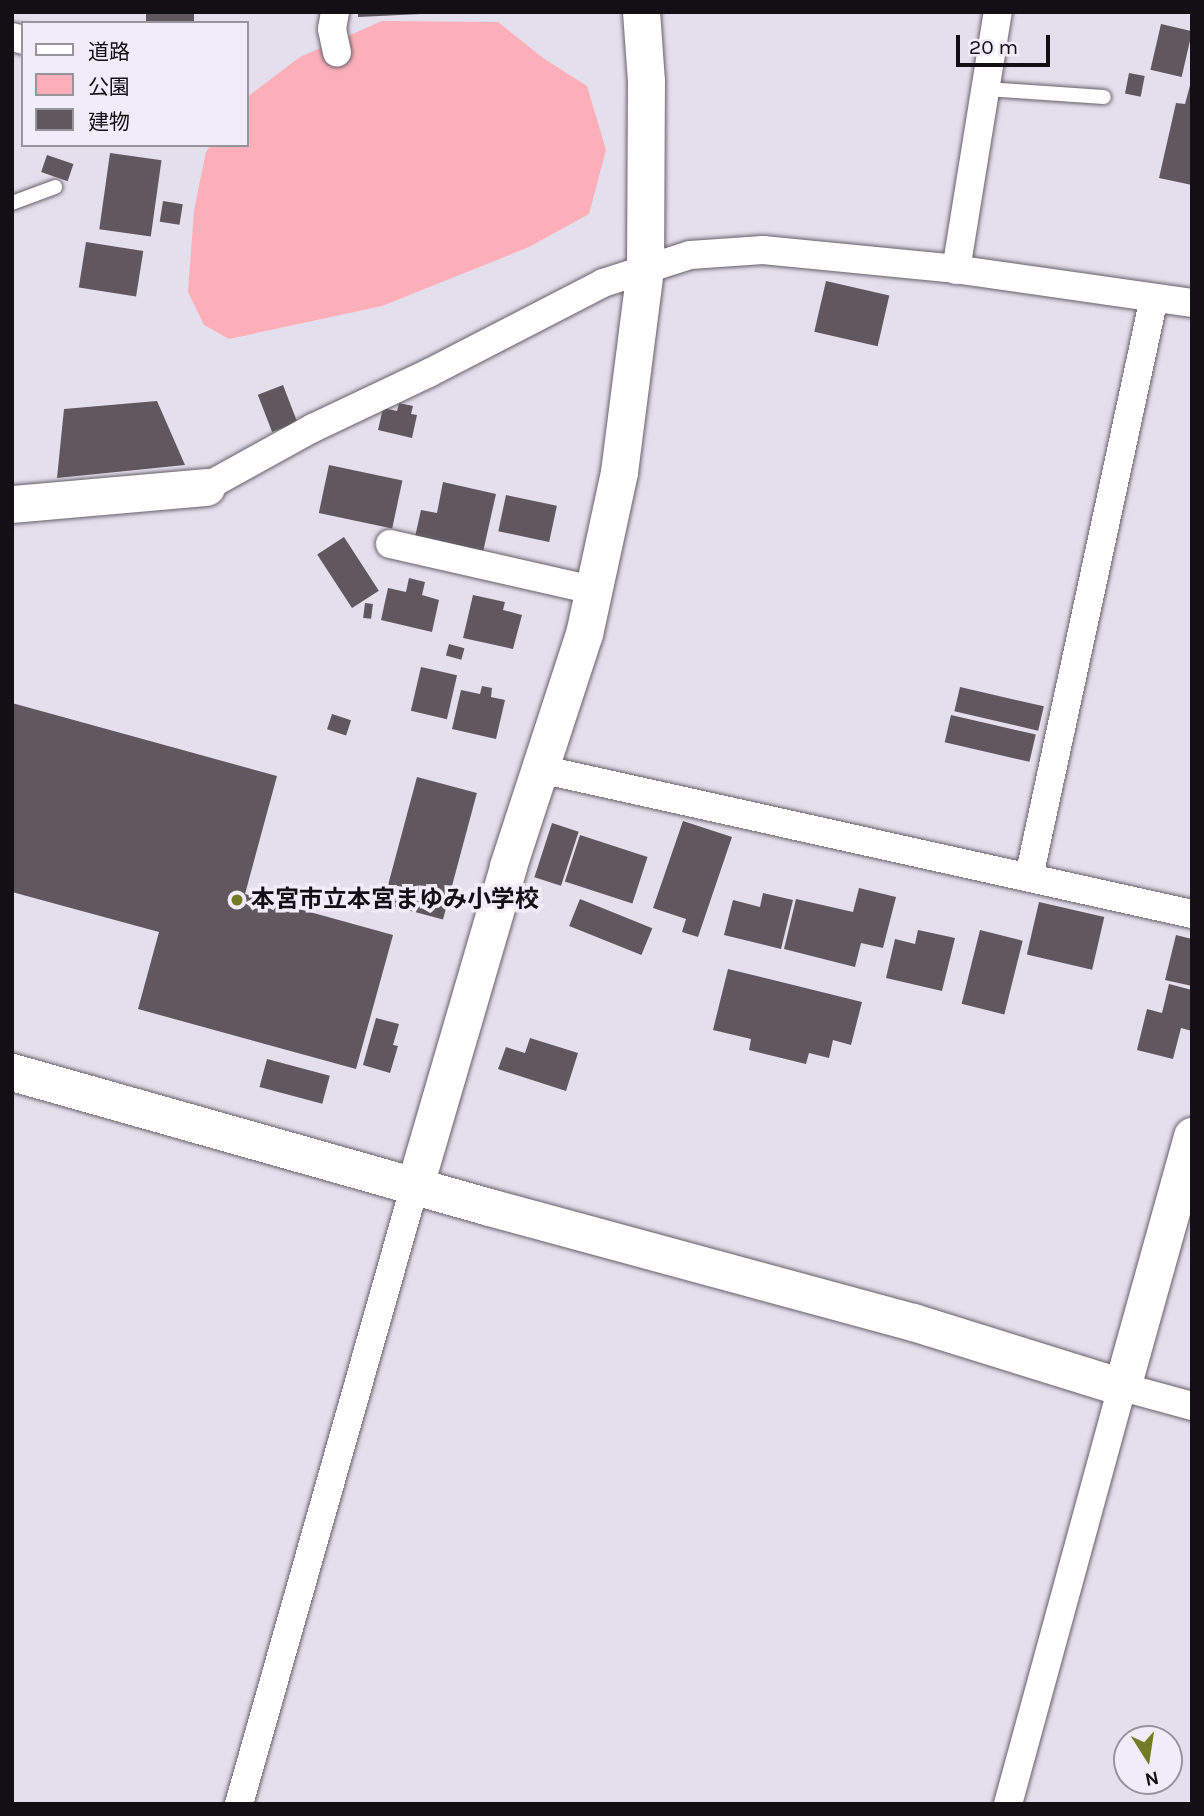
<!DOCTYPE html>
<html>
<head>
<meta charset="utf-8">
<style>
  body { margin:0 }
  #map { position:relative; width:1204px; height:1816px; overflow:hidden; background:#e4dfec; font-family:Karla,"Noto Sans JP",sans-serif }
  div>[style] { position:absolute }
  .green>* { inset:0; background:#fdafb9 }
  .building>* { inset:0; background:#61575e; transform-origin:0 0 }
  .roads { filter:drop-shadow(0 0 2px #65606b) drop-shadow(0 0 2px #65606b) }
  .service>* { height:14px; margin:-7px; padding:0 7px; transform-origin:7px; border-radius:7px; background:#fff }
  .minor>* { height:28px; margin:-14px; padding:0 14px; transform-origin:14px; border-radius:14px; background:#fff }
  .tertiary>* { height:37px; margin:-18.5px; padding:0 18.5px; transform-origin:18.5px; border-radius:18.5px; background:#fff }
  .dots>* { width:19px; height:19px; translate:-50% -50%; box-sizing:border-box; border:4px solid #f1ecf9; border-radius:50% }
  span { translate:-50% -50%; white-space:nowrap; text-align:center; line-height:1.15; -webkit-text-stroke:7px #f1ecf9; paint-order:stroke }
  .poi-label { font-size:24px; color:#121015; font-weight:700 }
  .left { translate:0 -50%; text-align:left }
  .frame { position:absolute; inset:0; border:14px solid #121015; pointer-events:none }
  .legend { position:absolute; left:21px; top:21px; width:228px; height:126px; box-sizing:border-box; background:#f1ecf9; border:2px solid #98949e; margin:0; padding:9px 12px; list-style:none; font-size:21px; color:#121015 }
  .legend li { display:flex; align-items:center; gap:14px; height:35px }
  .legend b { width:35px; border:2px solid #98949e }
  .north { position:absolute; left:1113px; top:1725px; width:70px; height:70px; box-sizing:border-box; background:#f1ecf9; border:2px solid #98949e; border-radius:50%; rotate:168deg; font-size:19px; font-weight:700; line-height:28px; text-align:center; color:#121015 }
  .north::after { content:''; display:block; margin:auto; width:24px; height:32px; background:#747b25; clip-path:polygon(50% 0,100% 100%,50% 72%,0 100%) }
  .scale { position:absolute; left:956px; top:35px; width:94px; height:32px; box-sizing:border-box; border:4px solid #121015; border-top:0; padding-left:9px; font-size:21px; line-height:24px; white-space:nowrap; color:#121015; -webkit-text-stroke:5px #f1ecf9; paint-order:stroke }
</style>
</head>
<body>
<div id="map">
  <div class="green">
    <i style="clip-path:polygon(382px 21px,498px 22px,543px 58px,587px 86px,606px 150px,589px 214px,529px 247px,382px 306px,229px 339px,204px 325px,188px 292px,194px 210px,206px 152px,211px 145px,247px 145px,247px 97px,300px 57px)"></i>
  </div>
  <div class="building">
    <i style="left:146px;top:12px;width:48px;height:11px"></i>
    <i style="clip-path:polygon(358px 12px,421px 12px,421px 14px,358px 17px)"></i>
    <i style="left:1161px;top:24px;width:32px;height:47px;rotate:13deg"></i>
    <i style="left:1129px;top:73px;width:16px;height:21px;rotate:11deg"></i>
    <i style="clip-path:polygon(1192px 78px,1192px 185px,1159px 178px,1176px 103px,1185px 104px)"></i>
    <i style="left:110px;top:153px;width:52px;height:77px;rotate:8deg"></i>
    <i style="left:47px;top:155px;width:28px;height:18px;rotate:19deg"></i>
    <i style="left:163px;top:201px;width:20px;height:21px;rotate:9deg"></i>
    <i style="left:86px;top:242px;width:58px;height:46px;rotate:9deg"></i>
    <i style="left:826px;top:281px;width:65px;height:52px;rotate:13deg"></i>
    <i style="left:283px;top:385px;width:40px;height:27px;rotate:69deg"></i>
    <i style="clip-path:polygon(157px 401px,185px 465px,57px 478px,64px 409px)"></i>
    <i style="clip-path:polygon(399px 403px,413px 406px,411px 414px,417px 415px,412px 438px,378px 430px,383px 408px,397px 411px)"></i>
    <i style="left:329px;top:465px;width:75px;height:49px;rotate:12deg"></i>
    <i style="clip-path:polygon(443px 482px,496px 494px,483px 552px,415px 537px,421px 510px,437px 513px)"></i>
    <i style="left:506px;top:495px;width:52px;height:37px;rotate:12deg"></i>
    <i style="left:344px;top:537px;width:64px;height:32px;rotate:57deg"></i>
    <i style="clip-path:polygon(409px 578px,425px 582px,422px 595px,439px 600px,432px 632px,381px 620px,388px 588px,406px 592px)"></i>
    <i style="clip-path:polygon(473px 595px,505px 602px,503px 610px,522px 615px,513px 649px,463px 638px)"></i>
    <i style="left:365px;top:603px;width:8px;height:15px;rotate:7deg"></i>
    <i style="left:449px;top:644px;width:16px;height:12px;rotate:15deg"></i>
    <i style="left:421px;top:667px;width:37px;height:45px;rotate:13deg"></i>
    <i style="clip-path:polygon(482px 686px,492px 688px,491px 697px,505px 700px,496px 739px,452px 729px,461px 690px,480px 694px)"></i>
    <i style="left:960px;top:687px;width:86px;height:25px;rotate:13deg"></i>
    <i style="clip-path:polygon(12px 703px,277px 776px,245px 894px,393px 935px,356px 1069px,138px 1009px,159px 932px,12px 892px)"></i>
    <i style="left:332px;top:714px;width:20px;height:16px;rotate:18deg"></i>
    <i style="left:951px;top:715px;width:87px;height:28px;rotate:13deg"></i>
    <i style="left:417px;top:777px;width:62px;height:131px;rotate:15deg"></i>
    <i style="clip-path:polygon(683px 821px,732px 837px,698px 937px,682px 932px,686px 919px,653px 908px)"></i>
    <i style="left:552px;top:823px;width:28px;height:57px;rotate:18deg"></i>
    <i style="left:580px;top:835px;width:71px;height:49px;rotate:18deg"></i>
    <i style="clip-path:polygon(859px 888px,896px 897px,883px 948px,861px 943px,855px 967px,784px 949px,796px 899px,853px 912px)"></i>
    <i style="clip-path:polygon(763px 893px,793px 900px,781px 949px,724px 935px,733px 900px,760px 907px)"></i>
    <i style="left:580px;top:899px;width:78px;height:29px;rotate:22deg"></i>
    <i style="left:1039px;top:902px;width:67px;height:54px;rotate:13deg"></i>
    <i style="clip-path:polygon(918px 930px,955px 938px,942px 991px,886px 978px,895px 939px,915px 944px)"></i>
    <i style="left:980px;top:930px;width:44px;height:76px;rotate:14deg"></i>
    <i style="clip-path:polygon(1176px 935px,1192px 939px,1192px 986px,1165px 980px)"></i>
    <i style="clip-path:polygon(728px 969px,862px 1002px,851px 1045px,833px 1040px,829px 1058px,809px 1053px,806px 1064px,749px 1050px,751px 1039px,713px 1030px)"></i>
    <i style="clip-path:polygon(1169px 984px,1192px 990px,1192px 1031px,1181px 1028px,1173px 1059px,1137px 1050px,1147px 1009px,1162px 1013px)"></i>
    <i style="clip-path:polygon(376px 1018px,399px 1024px,393px 1045px,398px 1046px,390px 1073px,363px 1065px)"></i>
    <i style="clip-path:polygon(530px 1038px,578px 1053px,566px 1091px,498px 1069px,506px 1047px,525px 1053px)"></i>
    <i style="left:267px;top:1059px;width:65px;height:29px;rotate:15deg"></i>
  </div>
  <div class="roads">
    <div class="service">
      <i style="left:986px;top:89px;width:118px;rotate:3.9deg"></i>
      <i style="left:12px;top:203px;width:46px;rotate:-20.4deg"></i>
    </div>
    <div class="minor">
      <i style="left:335px;top:12px;width:17px;rotate:100deg"></i>
      <i style="left:332px;top:29px;width:24px;rotate:78deg"></i>
      <i style="left:12px;top:37px;width:11px;rotate:15deg"></i>
      <i style="left:956px;top:270px;width:261px;rotate:-80.8deg"></i>
      <i style="left:206px;top:487px;width:122px;rotate:-28.9deg"></i>
      <i style="left:313px;top:428px;width:128px;rotate:-25.4deg"></i>
      <i style="left:429px;top:373px;width:196px;rotate:-27.3deg"></i>
      <i style="left:603px;top:283px;width:91px;rotate:-17.8deg"></i>
      <i style="left:690px;top:255px;width:73px;rotate:-3.9deg"></i>
      <i style="left:763px;top:250px;width:185px;rotate:5.6deg"></i>
      <i style="left:947px;top:268px;width:247px;rotate:8.1deg"></i>
      <i style="left:390px;top:544px;width:208px;rotate:12.8deg"></i>
      <i style="left:540px;top:769px;width:668px;rotate:12.54deg"></i>
      <i style="left:1029px;top:877px;width:592px;rotate:-77.82deg"></i>
      <i style="left:239px;top:1804px;width:644px;rotate:-74.13deg"></i>
      <i style="left:1008px;top:1804px;width:432px;rotate:-74.7deg"></i>
      <i style="left:1122px;top:1387px;width:73px;rotate:15.2deg"></i>
    </div>
    <div class="tertiary">
      <i style="left:12px;top:504px;width:195px;rotate:-5deg"></i>
      <i style="left:12px;top:1072px;width:496px;rotate:15.8deg"></i>
      <i style="left:489px;top:1207px;width:439px;rotate:15.2deg"></i>
      <i style="left:913px;top:1322px;width:219px;rotate:17.3deg"></i>
      <i style="left:1122px;top:1387px;width:261px;rotate:-74.4deg"></i>
      <i style="left:415px;top:1185px;width:332px;rotate:-73.7deg"></i>
      <i style="left:508px;top:866px;width:244px;rotate:-71.9deg"></i>
      <i style="left:584px;top:634px;width:166px;rotate:-77.8deg"></i>
      <i style="left:619px;top:472px;width:205px;rotate:-82.7deg"></i>
      <i style="left:645px;top:269px;width:188px;rotate:-89.7deg"></i>
      <i style="left:646px;top:81px;width:69px;rotate:-94.1deg"></i>
    </div>
  </div>
  <div class="dots">
    <i style="left:237px;top:900px;background:#747b25"></i>
  </div>
  <div class="poi-label">
    <span class="left" style="left:251px;top:900px">本宮市立本宮まゆみ小学校</span>
  </div>
  <div class="frame"></div>
  <ul class="legend">
  <li><b style="height:9px;background:#fff"></b>道路</li>
  <li><b style="height:19px;background:#fdafb9"></b>公園</li>
  <li><b style="height:19px;background:#61575e"></b>建物</li>
  </ul>
  <div class="north">N</div>
  <div class="scale">20 m</div>
</div>
</body>
</html>
